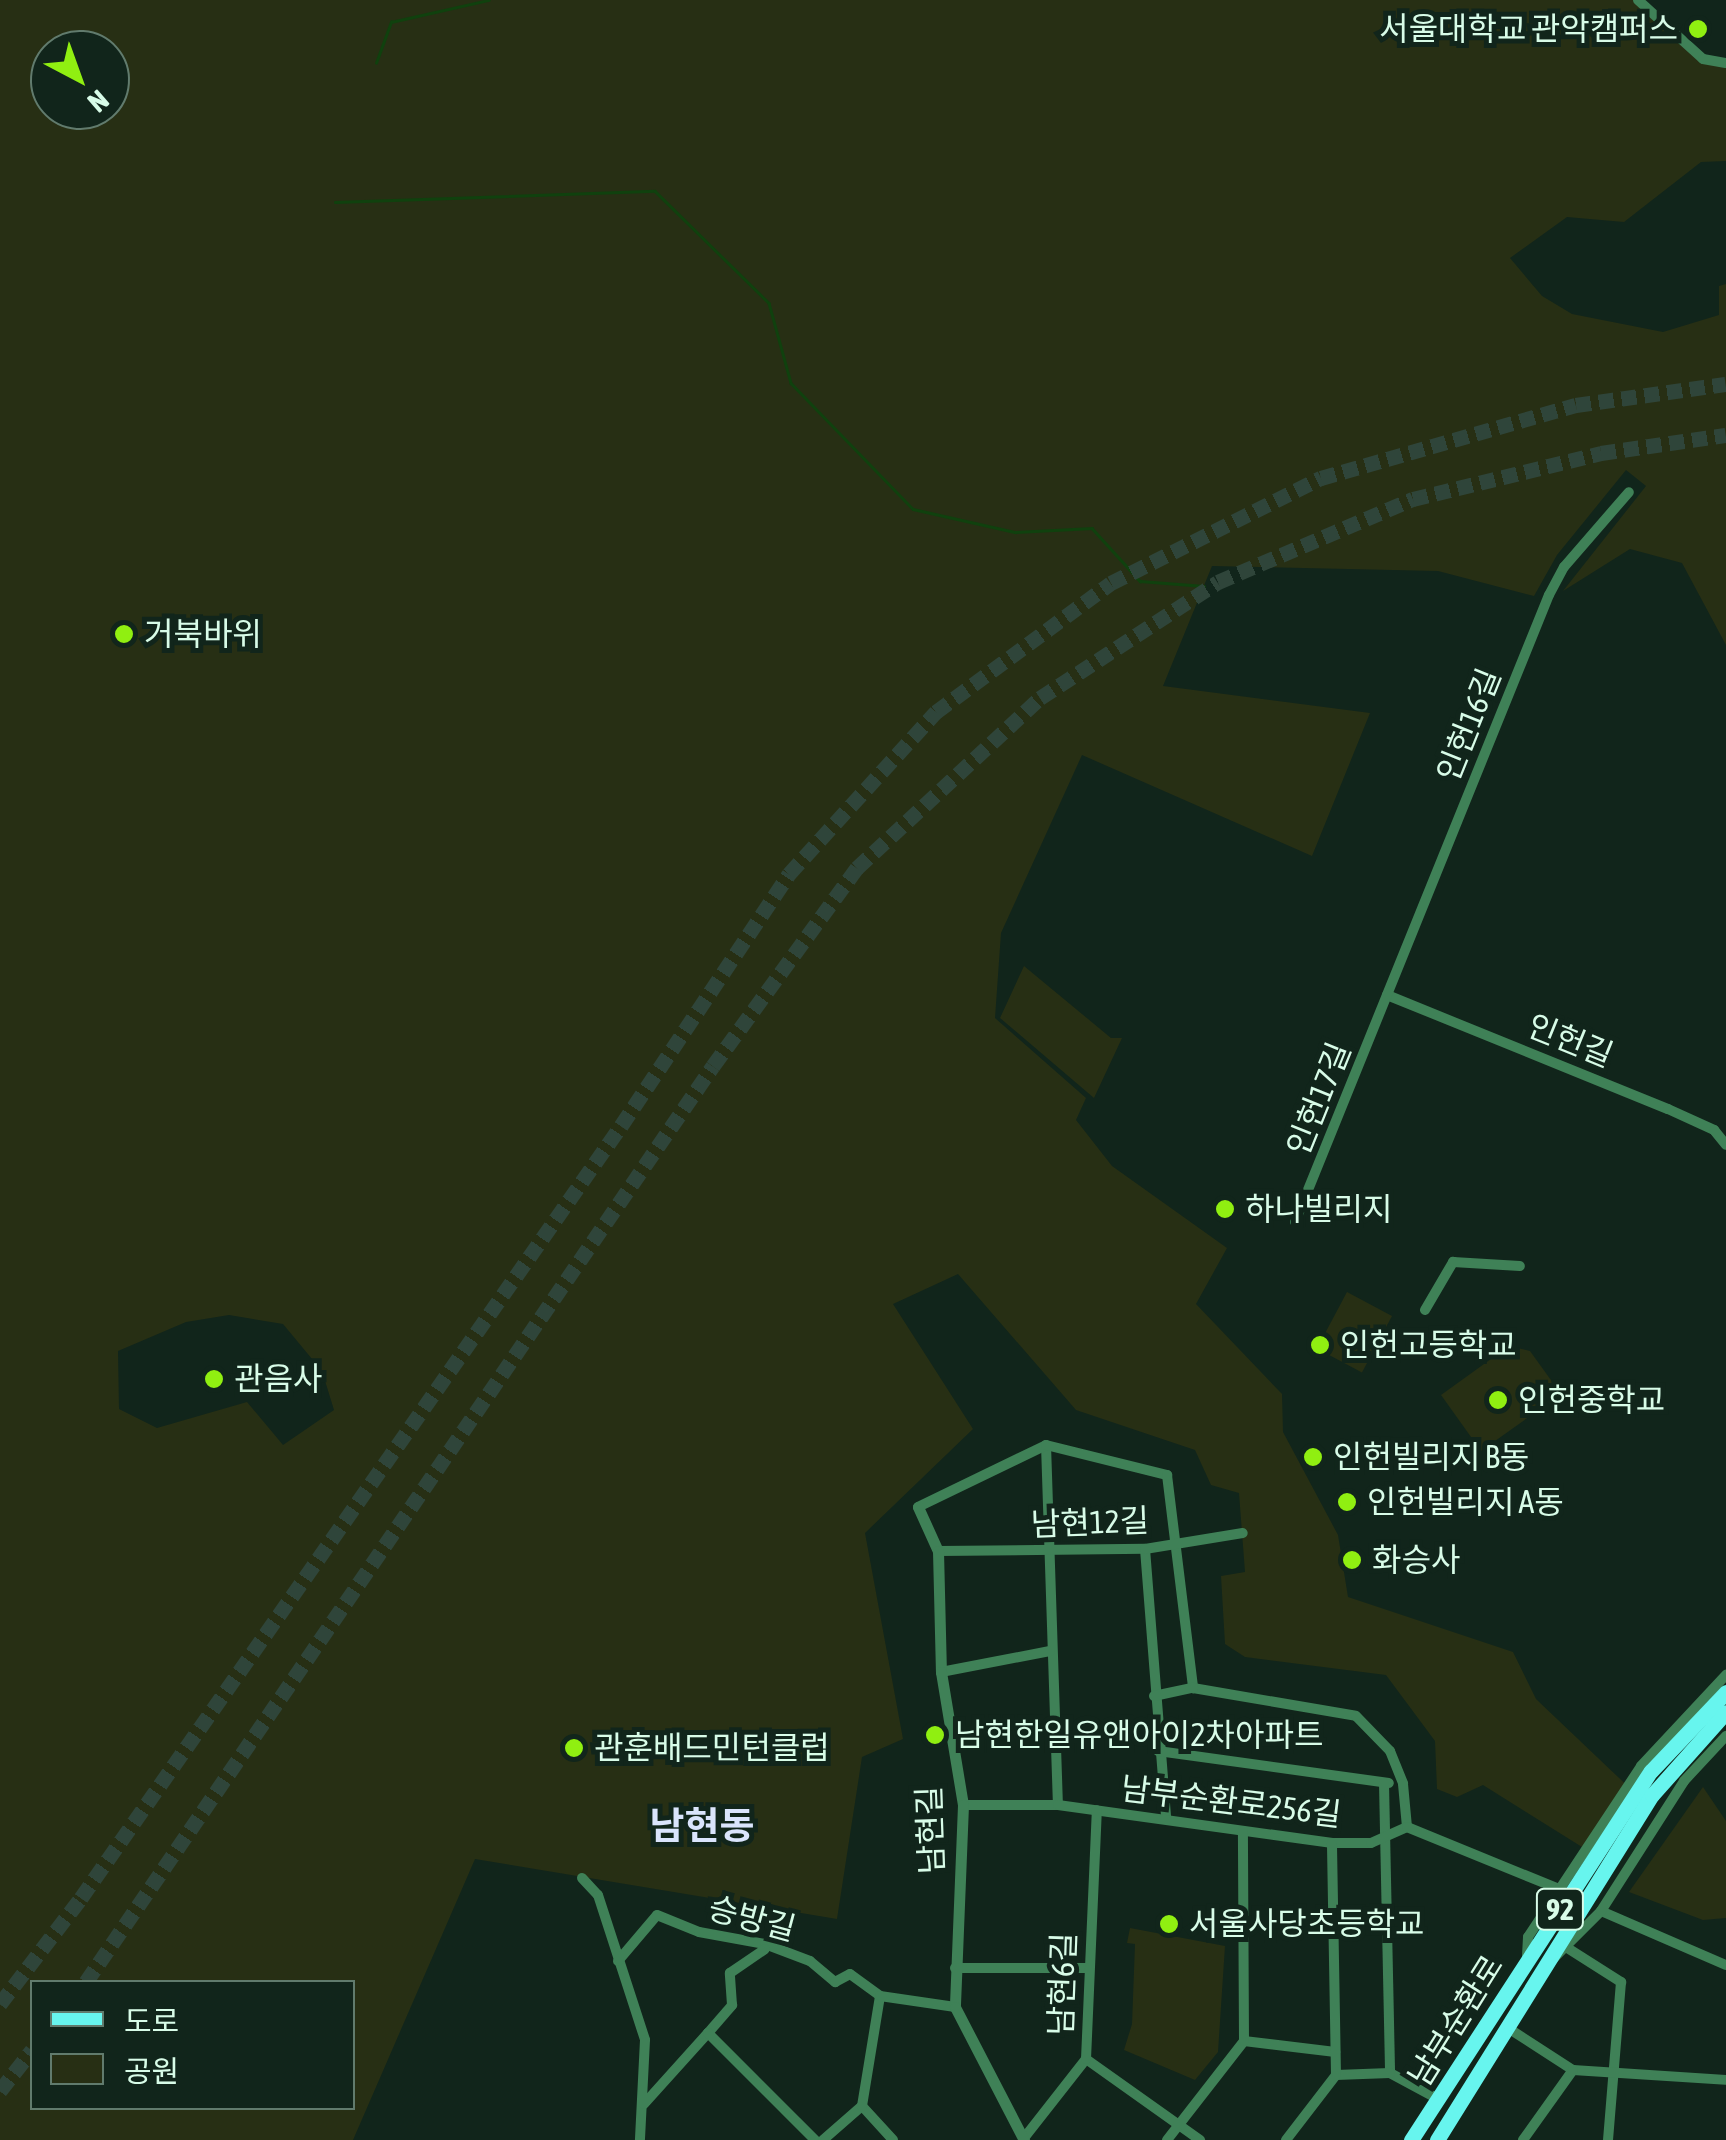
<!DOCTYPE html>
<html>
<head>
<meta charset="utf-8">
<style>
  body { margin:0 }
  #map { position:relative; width:1726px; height:2140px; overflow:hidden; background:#11251b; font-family:"Asap Condensed","Noto Sans KR",sans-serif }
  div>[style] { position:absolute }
  .green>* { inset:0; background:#272f14; transform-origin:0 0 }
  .stream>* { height:2.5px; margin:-1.25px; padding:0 1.25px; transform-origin:1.25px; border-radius:1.25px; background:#10410e }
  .trunk-tunnel>* { height:15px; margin-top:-7.5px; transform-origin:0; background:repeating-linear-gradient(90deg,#2f453a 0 15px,transparent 0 23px) }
  .minor>* { height:10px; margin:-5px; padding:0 5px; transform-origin:5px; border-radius:5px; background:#3f8157 }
  .tertiary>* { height:11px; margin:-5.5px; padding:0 5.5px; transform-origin:5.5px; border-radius:5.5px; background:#3f8157 }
  .primary>* { height:15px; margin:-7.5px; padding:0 7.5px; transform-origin:7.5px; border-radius:7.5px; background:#67f5ee }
  .dots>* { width:28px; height:28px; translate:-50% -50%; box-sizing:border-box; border:5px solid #11251b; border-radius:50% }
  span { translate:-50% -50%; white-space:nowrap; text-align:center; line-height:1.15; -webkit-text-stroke:10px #11251b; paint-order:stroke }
  .shield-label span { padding:2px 8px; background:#11251b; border:2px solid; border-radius:8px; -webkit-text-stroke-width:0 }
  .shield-label { font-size:30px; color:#d8fce8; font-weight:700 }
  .poi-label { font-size:32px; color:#d8fce8 }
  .right { translate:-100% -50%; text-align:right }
  .left { translate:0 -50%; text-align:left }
  .street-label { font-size:32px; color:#d8fce8 }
  .quarter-label { font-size:38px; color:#dae4fc; font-weight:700 }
  .legend { position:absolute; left:30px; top:1980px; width:325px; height:130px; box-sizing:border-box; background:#11251b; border:2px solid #617b6d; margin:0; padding:12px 18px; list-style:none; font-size:30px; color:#d8fce8 }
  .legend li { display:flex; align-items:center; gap:20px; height:50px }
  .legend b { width:50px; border:2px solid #617b6d }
  .north { position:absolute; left:30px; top:30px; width:100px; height:100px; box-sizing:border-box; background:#11251b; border:2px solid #617b6d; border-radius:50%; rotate:139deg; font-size:28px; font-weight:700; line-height:40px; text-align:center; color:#d8fce8 }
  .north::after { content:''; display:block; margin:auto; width:35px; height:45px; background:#90ef11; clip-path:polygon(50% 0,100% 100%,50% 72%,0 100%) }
</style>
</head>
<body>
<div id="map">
  <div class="green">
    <i style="clip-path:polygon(evenodd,0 0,1641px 0,1707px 60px,1726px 64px,1726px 161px,1701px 162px,1624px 222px,1567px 217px,1510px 258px,1542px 296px,1572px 314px,1663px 332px,1719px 315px,1719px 286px,1726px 284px,1726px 645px,1682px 563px,1630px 549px,1563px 591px,1646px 486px,1626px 470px,1557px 555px,1534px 596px,1438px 571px,1212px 566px,1163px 686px,1370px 713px,1312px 856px,1082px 755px,1001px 933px,995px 1018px,1086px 1098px,1076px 1120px,1112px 1166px,1227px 1248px,1196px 1304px,1282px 1394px,1283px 1432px,1338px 1535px,1348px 1597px,1513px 1652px,1536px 1699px,1638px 1796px,1598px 1857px,1483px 1785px,1457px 1797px,1437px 1789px,1435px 1741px,1386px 1675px,1245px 1657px,1225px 1644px,1221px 1576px,1245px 1572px,1239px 1493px,1211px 1485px,1195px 1450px,1076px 1410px,958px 1274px,893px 1304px,973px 1429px,865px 1533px,903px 1739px,862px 1757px,837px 1919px,475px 1859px,353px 2140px,0 2140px,0 0,50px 50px,110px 50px,110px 110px,50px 110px,50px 50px,0 0,229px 1315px,283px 1324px,322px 1371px,334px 1410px,283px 1445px,247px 1402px,157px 1428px,119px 1409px,118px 1351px,186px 1322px,229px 1315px,0 0,32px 1982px,352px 1982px,352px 2108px,32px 2108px,32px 1982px)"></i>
    <i style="clip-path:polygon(1024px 966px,1111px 1038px,1122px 1038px,1094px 1098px,1000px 1018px)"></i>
    <i style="left:1347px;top:1292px;width:51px;height:64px;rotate:28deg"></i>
    <i style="clip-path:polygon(1509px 1346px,1530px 1351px,1561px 1394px,1481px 1451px,1441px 1395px)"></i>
    <i style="clip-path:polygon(1703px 1787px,1726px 1821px,1726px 1918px,1703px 1920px,1629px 1892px)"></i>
    <i style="clip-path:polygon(1130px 1928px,1225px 1946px,1218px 2052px,1195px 2080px,1124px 2050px,1132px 2024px,1135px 1944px,1127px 1943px)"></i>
  </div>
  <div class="stream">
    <i style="left:376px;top:63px;width:44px;rotate:-69.9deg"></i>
    <i style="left:391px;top:22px;width:100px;rotate:-12.7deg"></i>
    <i style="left:335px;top:202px;width:320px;rotate:-2deg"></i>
    <i style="left:655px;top:191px;width:160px;rotate:44.5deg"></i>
    <i style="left:769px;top:303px;width:83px;rotate:74.6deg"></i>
    <i style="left:791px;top:383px;width:175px;rotate:45.9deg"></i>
    <i style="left:913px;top:509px;width:105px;rotate:12.7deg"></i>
    <i style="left:1015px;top:532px;width:77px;rotate:-3deg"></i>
    <i style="left:1092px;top:528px;width:72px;rotate:47.8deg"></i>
    <i style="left:1140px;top:581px;width:64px;rotate:4.5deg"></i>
  </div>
  <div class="trunk-tunnel">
    <i style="left:86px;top:1982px;width:1110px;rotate:-55.61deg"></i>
    <i style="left:713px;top:1066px;width:245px;rotate:-54deg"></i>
    <i style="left:857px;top:868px;width:250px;rotate:-42.9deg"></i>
    <i style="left:1040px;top:698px;width:212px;rotate:-33.1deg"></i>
    <i style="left:1218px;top:582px;width:212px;rotate:-23.1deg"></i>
    <i style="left:1413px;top:499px;width:194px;rotate:-13.7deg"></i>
    <i style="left:1601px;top:453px;width:126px;rotate:-8.2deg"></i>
    <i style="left:0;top:2004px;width:133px;rotate:-52.6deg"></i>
    <i style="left:81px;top:1898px;width:942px;rotate:-55.03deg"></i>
    <i style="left:621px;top:1126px;width:303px;rotate:-56.3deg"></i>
    <i style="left:789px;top:874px;width:219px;rotate:-47.8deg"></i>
    <i style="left:936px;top:712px;width:217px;rotate:-36.4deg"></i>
    <i style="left:1111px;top:583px;width:235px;rotate:-26.6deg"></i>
    <i style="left:1321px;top:478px;width:265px;rotate:-16deg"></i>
    <i style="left:1576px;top:405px;width:151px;rotate:-8deg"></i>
    <i style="left:0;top:2091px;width:52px;rotate:-52deg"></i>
  </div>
  <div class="minor">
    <i style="left:1638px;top:0;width:88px;rotate:42.2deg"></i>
    <i style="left:1703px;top:59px;width:23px;rotate:10deg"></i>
    <i style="left:1387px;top:995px;width:303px;rotate:22.1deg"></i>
    <i style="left:1668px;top:1109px;width:51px;rotate:24.5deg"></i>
    <i style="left:1714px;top:1130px;width:19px;rotate:51deg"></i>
    <i style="left:1295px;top:1222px;width:676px;rotate:-67.95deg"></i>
    <i style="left:1549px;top:595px;width:32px;rotate:-62deg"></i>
    <i style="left:1564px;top:567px;width:99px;rotate:-49.1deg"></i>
    <i style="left:1425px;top:1310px;width:56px;rotate:-59.7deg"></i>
    <i style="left:1453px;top:1262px;width:67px;rotate:3.4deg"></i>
    <i style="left:1046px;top:1445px;width:360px;rotate:88.1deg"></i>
    <i style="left:918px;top:1507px;width:142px;rotate:-25.8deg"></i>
    <i style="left:1046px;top:1445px;width:125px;rotate:13.9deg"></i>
    <i style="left:1167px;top:1475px;width:215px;rotate:83deg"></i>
    <i style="left:1193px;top:1688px;width:165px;rotate:9.7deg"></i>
    <i style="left:1356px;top:1716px;width:49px;rotate:45.8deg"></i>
    <i style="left:1390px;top:1751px;width:35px;rotate:68deg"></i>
    <i style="left:1403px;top:1784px;width:43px;rotate:84.7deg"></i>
    <i style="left:1145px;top:1549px;width:269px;rotate:85.5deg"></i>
    <i style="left:938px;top:1551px;width:207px;rotate:-0.6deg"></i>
    <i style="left:1145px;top:1549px;width:99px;rotate:-9.3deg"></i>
    <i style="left:941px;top:1672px;width:111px;rotate:-10.9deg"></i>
    <i style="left:1154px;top:1696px;width:40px;rotate:-12deg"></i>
    <i style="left:1158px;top:1751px;width:233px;rotate:7.9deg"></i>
    <i style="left:1384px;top:1783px;width:290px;rotate:88.8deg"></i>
    <i style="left:1390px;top:2073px;width:57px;rotate:28.4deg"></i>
    <i style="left:963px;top:1805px;width:95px"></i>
    <i style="left:1058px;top:1805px;width:277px;rotate:7.9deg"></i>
    <i style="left:1332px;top:1843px;width:39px"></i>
    <i style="left:1371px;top:1843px;width:39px;rotate:-24deg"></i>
    <i style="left:1407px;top:1827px;width:166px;rotate:22.2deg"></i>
    <i style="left:582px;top:1878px;width:23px;rotate:47deg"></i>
    <i style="left:598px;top:1895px;width:152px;rotate:72deg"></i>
    <i style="left:645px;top:2040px;width:100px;rotate:92.9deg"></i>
    <i style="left:1601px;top:1911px;width:136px;rotate:23.4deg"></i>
    <i style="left:1569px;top:1949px;width:62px;rotate:32.4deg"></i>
    <i style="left:1621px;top:1982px;width:159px;rotate:94.7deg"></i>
    <i style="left:1527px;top:1956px;width:19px;rotate:-87deg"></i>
    <i style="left:1528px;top:1937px;width:205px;rotate:-56.5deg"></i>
    <i style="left:1641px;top:1766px;width:125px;rotate:-47deg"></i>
    <i style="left:1553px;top:1959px;width:68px;rotate:-45deg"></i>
    <i style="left:1601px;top:1911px;width:154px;rotate:-57.4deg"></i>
    <i style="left:1684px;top:1781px;width:62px;rotate:-47deg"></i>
    <i style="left:618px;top:1961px;width:60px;rotate:-49.7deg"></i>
    <i style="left:657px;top:1915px;width:45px;rotate:22deg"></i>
    <i style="left:699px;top:1932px;width:67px;rotate:10.3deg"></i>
    <i style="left:765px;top:1944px;width:48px;rotate:20.7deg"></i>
    <i style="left:810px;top:1961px;width:33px;rotate:40deg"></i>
    <i style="left:835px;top:1982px;width:17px;rotate:-28deg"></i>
    <i style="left:850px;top:1974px;width:37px;rotate:36deg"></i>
    <i style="left:955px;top:1968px;width:134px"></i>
    <i style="left:1508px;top:2028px;width:77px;rotate:32.9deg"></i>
    <i style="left:1573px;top:2070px;width:153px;rotate:3.7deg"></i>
    <i style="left:708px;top:2033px;width:37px;rotate:-49deg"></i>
    <i style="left:732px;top:2005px;width:32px;rotate:-94deg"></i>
    <i style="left:730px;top:1973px;width:42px;rotate:-34.4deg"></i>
    <i style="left:1244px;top:2041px;width:92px;rotate:6.9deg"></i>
    <i style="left:1086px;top:2059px;width:140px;rotate:35.4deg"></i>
    <i style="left:1336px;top:2075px;width:54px;rotate:-2.1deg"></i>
    <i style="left:644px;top:2104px;width:96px;rotate:-48deg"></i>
    <i style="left:708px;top:2033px;width:151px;rotate:45deg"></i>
    <i style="left:862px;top:2106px;width:46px;rotate:47.6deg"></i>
    <i style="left:1024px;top:2138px;width:100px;rotate:-51.9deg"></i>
    <i style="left:1086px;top:2059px;width:249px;rotate:-87.5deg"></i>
    <i style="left:823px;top:2140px;width:52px;rotate:-41.1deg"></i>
    <i style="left:862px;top:2106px;width:111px;rotate:-80.7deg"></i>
    <i style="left:880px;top:1996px;width:76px;rotate:8.3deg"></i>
    <i style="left:1167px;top:2140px;width:125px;rotate:-52.1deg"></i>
    <i style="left:1244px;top:2041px;width:210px;rotate:-90.3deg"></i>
    <i style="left:1286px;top:2140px;width:82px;rotate:-52.4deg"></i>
    <i style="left:1336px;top:2075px;width:232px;rotate:-91deg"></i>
    <i style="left:1523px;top:2140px;width:86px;rotate:-54.5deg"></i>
  </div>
  <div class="tertiary">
    <i style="left:918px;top:1507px;width:48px;rotate:65.6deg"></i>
    <i style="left:938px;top:1551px;width:121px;rotate:88.6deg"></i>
    <i style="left:941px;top:1672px;width:135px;rotate:80.6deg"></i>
    <i style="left:963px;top:1805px;width:202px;rotate:92.3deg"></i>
    <i style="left:955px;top:2007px;width:150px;rotate:62.6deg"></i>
  </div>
  <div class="primary">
    <i style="left:1411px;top:2140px;width:440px;rotate:-57deg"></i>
    <i style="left:1651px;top:1771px;width:109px;rotate:-46.5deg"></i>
    <i style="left:1437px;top:2140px;width:407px;rotate:-58.1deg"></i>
    <i style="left:1652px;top:1795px;width:111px;rotate:-48.3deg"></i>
  </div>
  <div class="dots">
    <i style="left:1698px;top:29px;background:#90ef11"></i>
    <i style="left:124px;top:634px;background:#90ef11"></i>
    <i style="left:1225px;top:1209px;background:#90ef11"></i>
    <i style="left:1320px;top:1345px;background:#90ef11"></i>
    <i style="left:214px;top:1379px;background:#90ef11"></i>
    <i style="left:1498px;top:1400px;background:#90ef11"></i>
    <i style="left:1313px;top:1457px;background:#90ef11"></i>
    <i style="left:1347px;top:1502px;background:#90ef11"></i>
    <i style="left:1352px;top:1560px;background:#90ef11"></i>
    <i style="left:935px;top:1735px;background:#90ef11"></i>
    <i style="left:574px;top:1748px;background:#90ef11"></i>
    <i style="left:1169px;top:1924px;background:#90ef11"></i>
  </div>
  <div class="shield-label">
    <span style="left:1560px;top:1909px">92</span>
  </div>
  <div class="poi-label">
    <span class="right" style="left:1678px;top:29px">서울대학교 관악캠퍼스</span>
    <span class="left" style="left:144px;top:634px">거북바위</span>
    <span class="left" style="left:1245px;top:1209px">하나빌리지</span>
    <span class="left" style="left:1340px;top:1345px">인헌고등학교</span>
    <span class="left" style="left:234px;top:1379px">관음사</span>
    <span class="left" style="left:1518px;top:1400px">인헌중학교</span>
    <span class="left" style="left:1333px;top:1457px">인헌빌리지 B동</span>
    <span class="left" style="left:1367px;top:1502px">인헌빌리지 A동</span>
    <span class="left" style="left:1372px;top:1560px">화승사</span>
    <span class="left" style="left:955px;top:1735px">남현한일유앤아이2차아파트</span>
    <span class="left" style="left:594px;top:1748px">관훈배드민턴클럽</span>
    <span class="left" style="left:1189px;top:1924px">서울사당초등학교</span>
  </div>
  <div class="street-label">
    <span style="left:1469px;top:725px;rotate:-68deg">인헌16길</span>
    <span style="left:1570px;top:1041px;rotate:22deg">인헌길</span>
    <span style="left:1319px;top:1099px;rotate:-68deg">인헌17길</span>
    <span style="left:1090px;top:1523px;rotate:-2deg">남현12길</span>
    <span style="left:1231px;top:1802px;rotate:7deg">남부순환로256길</span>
    <span style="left:931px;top:1830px;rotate:-92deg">남현길</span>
    <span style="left:752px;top:1919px;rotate:15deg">승방길</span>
    <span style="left:1063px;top:1984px;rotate:-88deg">남현6길</span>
    <span style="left:1456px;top:2021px;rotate:-58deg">남부순환로</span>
  </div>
  <div class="quarter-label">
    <span style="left:702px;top:1826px">남현동</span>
  </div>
  <ul class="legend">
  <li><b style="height:12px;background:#67f5ee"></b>도로</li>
  <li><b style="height:28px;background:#272f14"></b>공원</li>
  </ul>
  <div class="north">N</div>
</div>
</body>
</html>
